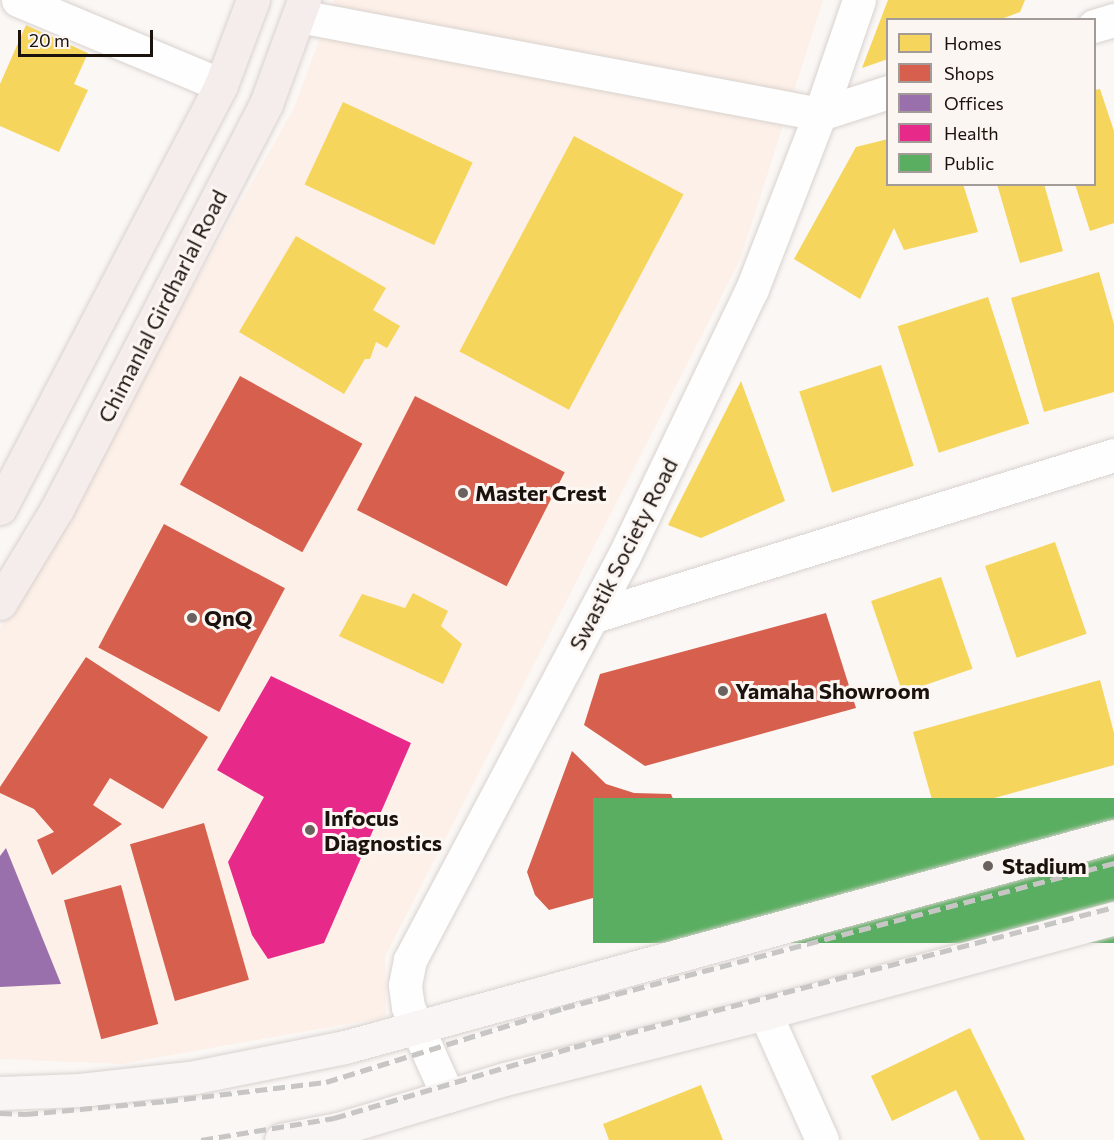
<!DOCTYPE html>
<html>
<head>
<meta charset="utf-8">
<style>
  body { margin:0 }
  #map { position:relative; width:1114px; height:1140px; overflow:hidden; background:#faf7f5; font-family:Commissioner,sans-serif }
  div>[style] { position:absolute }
  .built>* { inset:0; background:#fdf0e8 }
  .homes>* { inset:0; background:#f6d55c; transform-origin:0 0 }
  .shops>* { inset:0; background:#d6604d; transform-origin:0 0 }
  .offices>* { inset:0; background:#9970ab }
  .health>* { inset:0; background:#e7298a }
  .public>* { inset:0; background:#5aae61; transform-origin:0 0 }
  .roads { filter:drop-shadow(0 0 2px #d9d2ce) drop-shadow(0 0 2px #d9d2ce) }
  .minor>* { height:33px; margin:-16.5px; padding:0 16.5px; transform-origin:16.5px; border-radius:16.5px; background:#fefefe }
  .secondary>* { height:33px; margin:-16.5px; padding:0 16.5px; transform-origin:16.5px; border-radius:16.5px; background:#f9f5f5 }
  .primary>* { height:33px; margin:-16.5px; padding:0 16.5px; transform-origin:16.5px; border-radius:16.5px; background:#f5ecec }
  .rail>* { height:4.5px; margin-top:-2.25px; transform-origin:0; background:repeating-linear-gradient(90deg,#c7c6c5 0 12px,transparent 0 18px) }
  .dots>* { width:16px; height:16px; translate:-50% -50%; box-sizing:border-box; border:3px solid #fcf6f3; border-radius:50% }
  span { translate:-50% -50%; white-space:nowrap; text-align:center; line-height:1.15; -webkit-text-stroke:6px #fcf6f3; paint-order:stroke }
  .street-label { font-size:22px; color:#1b120d }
  .poi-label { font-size:22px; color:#1b120d; font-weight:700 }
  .left { translate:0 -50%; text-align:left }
  .legend { position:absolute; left:886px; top:18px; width:210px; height:168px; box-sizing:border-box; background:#fcf6f3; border:2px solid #a29b97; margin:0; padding:8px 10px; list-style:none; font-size:18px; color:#1b120d }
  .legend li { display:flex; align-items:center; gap:12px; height:30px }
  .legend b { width:30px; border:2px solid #a29b97 }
  .scale { position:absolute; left:18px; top:30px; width:135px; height:27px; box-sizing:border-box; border:3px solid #1b120d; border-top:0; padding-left:8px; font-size:18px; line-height:21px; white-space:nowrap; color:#1b120d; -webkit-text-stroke:4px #fcf6f3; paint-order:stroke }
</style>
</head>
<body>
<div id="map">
  <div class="built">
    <i style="clip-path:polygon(334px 0,823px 0,740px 260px,385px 957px,386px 1017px,121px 1064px,0 1059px,0 629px,294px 108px)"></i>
  </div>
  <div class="homes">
    <i style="clip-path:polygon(888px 0,1025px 0,1020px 12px,999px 20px,888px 20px,888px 59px,862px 68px)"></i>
    <i style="clip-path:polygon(26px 25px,88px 53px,74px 84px,88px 90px,59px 152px,0 126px,0 84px)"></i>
    <i style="clip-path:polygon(1100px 89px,1114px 131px,1114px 223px,1090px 231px,1075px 184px,1094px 184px,1094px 90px)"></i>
    <i style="left:343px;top:102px;width:143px;height:91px;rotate:25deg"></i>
    <i style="left:574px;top:136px;width:124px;height:244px;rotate:28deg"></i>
    <i style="clip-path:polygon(888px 139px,888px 184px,963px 184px,978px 232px,904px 250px,894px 228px,860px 299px,794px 259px,856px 147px)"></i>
    <i style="clip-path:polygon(997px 184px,1044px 184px,1063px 251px,1020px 263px)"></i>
    <i style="clip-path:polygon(296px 236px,386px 288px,373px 310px,400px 326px,387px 348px,376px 342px,370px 359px,365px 359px,344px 394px,239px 332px)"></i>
    <i style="clip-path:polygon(1099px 272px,1114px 324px,1114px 392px,1044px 412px,1011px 298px)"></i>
    <i style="left:988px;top:297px;width:133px;height:95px;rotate:72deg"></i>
    <i style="left:881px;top:365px;width:106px;height:86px;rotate:72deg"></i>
    <i style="clip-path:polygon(741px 381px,785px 501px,701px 538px,668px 525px)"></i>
    <i style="left:1055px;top:542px;width:97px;height:74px;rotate:71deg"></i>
    <i style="left:941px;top:577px;width:97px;height:74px;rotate:71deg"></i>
    <i style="clip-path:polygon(413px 593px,448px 611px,441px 626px,462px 644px,443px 684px,339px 636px,362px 594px,405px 608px)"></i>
    <i style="clip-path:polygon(1100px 680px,1114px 733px,1114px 765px,936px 814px,913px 732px)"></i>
    <i style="left:868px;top:806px;width:37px;height:129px;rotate:74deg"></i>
    <i style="clip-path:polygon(970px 1028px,1025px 1140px,980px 1140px,956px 1090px,892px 1121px,871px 1076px)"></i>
    <i style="clip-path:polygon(701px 1085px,723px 1140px,609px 1140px,603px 1124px)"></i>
  </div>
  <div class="shops">
    <i style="left:240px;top:376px;width:140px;height:124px;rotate:29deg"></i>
    <i style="left:415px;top:396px;width:168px;height:128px;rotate:27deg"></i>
    <i style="left:164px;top:524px;width:137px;height:140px;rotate:28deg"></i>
    <i style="clip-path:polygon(826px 613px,856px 708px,645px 766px,584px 725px,600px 674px)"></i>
    <i style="clip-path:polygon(86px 657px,208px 737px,163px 809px,110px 778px,93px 805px,122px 824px,52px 875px,37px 840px,54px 832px,34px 809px,0 793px,0 787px)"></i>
    <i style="clip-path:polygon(572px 751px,606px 784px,634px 793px,671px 794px,702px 868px,549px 910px,535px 895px,527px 872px)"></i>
    <i style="left:204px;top:823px;width:163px;height:77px;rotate:74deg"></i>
    <i style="left:121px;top:885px;width:144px;height:59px;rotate:75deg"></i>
  </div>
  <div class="offices">
    <i style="clip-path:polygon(6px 848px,61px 984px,0 987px,0 856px)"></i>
  </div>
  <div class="health">
    <i style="clip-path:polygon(271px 676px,411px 743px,324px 943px,268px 959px,252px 935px,228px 862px,264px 797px,217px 770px)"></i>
  </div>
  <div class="public">
    <i style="left:1114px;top:798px;width:145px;height:521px;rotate:90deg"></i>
  </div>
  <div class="roads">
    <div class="minor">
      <i style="left:18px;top:0;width:220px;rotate:22.7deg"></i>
      <i style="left:299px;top:16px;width:530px;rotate:10.65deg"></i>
      <i style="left:820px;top:114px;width:71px;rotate:-17.9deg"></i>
      <i style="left:1094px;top:26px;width:21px;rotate:-17deg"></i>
      <i style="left:594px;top:616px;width:544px;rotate:-17.2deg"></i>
      <i style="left:765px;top:1013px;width:139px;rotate:65.8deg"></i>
      <i style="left:448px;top:1096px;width:98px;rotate:-114.2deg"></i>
      <i style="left:408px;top:1007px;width:22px;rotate:-98deg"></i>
      <i style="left:405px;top:985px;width:25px;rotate:-79deg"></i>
      <i style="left:410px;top:960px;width:457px;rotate:-62.1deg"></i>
      <i style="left:624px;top:556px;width:296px;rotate:-64.4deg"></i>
      <i style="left:752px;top:289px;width:188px;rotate:-68.8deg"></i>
      <i style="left:820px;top:114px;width:120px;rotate:-71.1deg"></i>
    </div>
    <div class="secondary">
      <i style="left:0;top:1093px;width:80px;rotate:-2.1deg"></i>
      <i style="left:80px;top:1090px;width:116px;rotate:-6.4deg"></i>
      <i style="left:195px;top:1077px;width:153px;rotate:-11.3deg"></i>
      <i style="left:345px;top:1047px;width:797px;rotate:-15.34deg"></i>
      <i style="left:281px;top:1140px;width:58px;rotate:-10.9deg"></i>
      <i style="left:338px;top:1129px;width:174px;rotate:-16.7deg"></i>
      <i style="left:505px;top:1079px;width:268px;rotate:-14.2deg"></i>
      <i style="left:765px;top:1013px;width:362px;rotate:-15.2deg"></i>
    </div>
    <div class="primary">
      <i style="left:0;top:508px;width:477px;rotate:-62.4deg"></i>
      <i style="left:221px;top:85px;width:91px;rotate:-69.4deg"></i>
      <i style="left:0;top:603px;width:110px;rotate:-58.8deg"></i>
      <i style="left:57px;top:509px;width:456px;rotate:-62.7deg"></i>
      <i style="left:266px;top:104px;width:111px;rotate:-69.9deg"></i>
    </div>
  </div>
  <div class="rail">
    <i style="left:0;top:1113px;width:26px;rotate:2deg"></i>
    <i style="left:26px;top:1114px;width:141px;rotate:-5.3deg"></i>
    <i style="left:166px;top:1101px;width:161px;rotate:-6.8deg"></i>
    <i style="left:326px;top:1082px;width:248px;rotate:-17.3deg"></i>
    <i style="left:563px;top:1008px;width:570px;rotate:-14.74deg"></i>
    <i style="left:201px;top:1140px;width:135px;rotate:-9.4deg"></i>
    <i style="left:334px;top:1118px;width:250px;rotate:-16.5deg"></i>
    <i style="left:574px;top:1047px;width:558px;rotate:-14.53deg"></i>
  </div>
  <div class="dots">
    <i style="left:463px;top:493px;background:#69625e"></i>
    <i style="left:192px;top:618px;background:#69625e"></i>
    <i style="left:723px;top:691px;background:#69625e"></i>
    <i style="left:310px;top:830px;background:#69625e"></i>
    <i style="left:988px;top:866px;background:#69625e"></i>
  </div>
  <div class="street-label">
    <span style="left:162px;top:306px;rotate:-63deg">Chimanlal Girdharlal Road</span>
    <span style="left:623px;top:554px;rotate:-63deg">Swastik Society Road</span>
  </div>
  <div class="poi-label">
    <span class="left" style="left:475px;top:493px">Master Crest</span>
    <span class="left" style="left:204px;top:618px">QnQ</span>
    <span class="left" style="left:735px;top:691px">Yamaha Showroom</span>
    <span class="left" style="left:324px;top:830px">Infocus<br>Diagnostics</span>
    <span class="left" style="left:1002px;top:866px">Stadium</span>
  </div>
  <ul class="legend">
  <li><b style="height:16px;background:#f6d55c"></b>Homes</li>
  <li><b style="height:16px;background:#d6604d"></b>Shops</li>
  <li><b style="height:16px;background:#9970ab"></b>Offices</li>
  <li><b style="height:16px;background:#e7298a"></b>Health</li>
  <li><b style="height:16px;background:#5aae61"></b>Public</li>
  </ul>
  <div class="scale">20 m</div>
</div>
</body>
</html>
